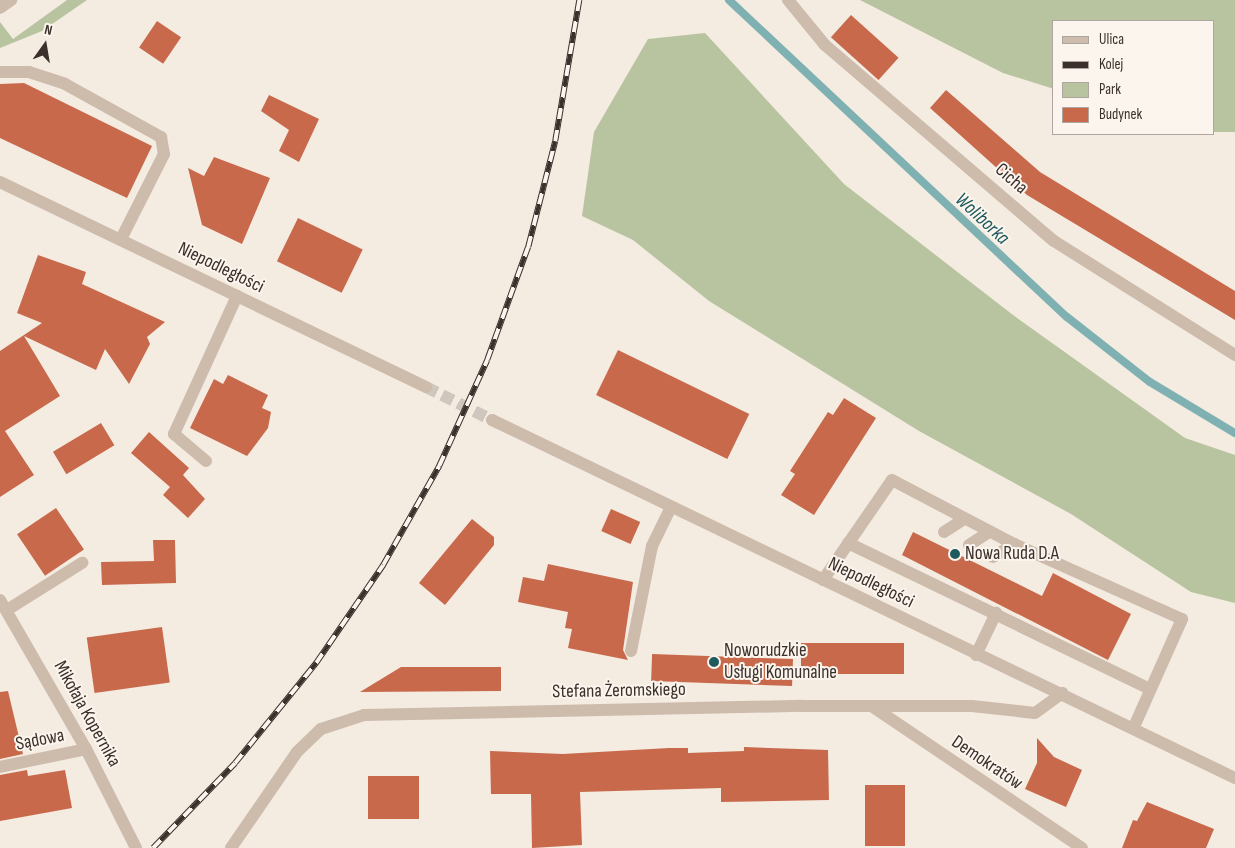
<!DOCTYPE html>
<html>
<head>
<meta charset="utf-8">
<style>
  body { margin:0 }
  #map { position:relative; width:1235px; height:848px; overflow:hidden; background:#f4ebe1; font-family:"Sofia Sans Condensed",sans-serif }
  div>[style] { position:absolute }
  .green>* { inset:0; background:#b8c4a0 }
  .stream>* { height:8px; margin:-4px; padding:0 4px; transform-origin:4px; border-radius:4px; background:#7fb0b2 }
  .building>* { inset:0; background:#c8694b; transform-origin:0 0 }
  .minor-tunnel>* { height:12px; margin-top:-6px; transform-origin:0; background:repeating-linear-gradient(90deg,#cfc6bd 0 12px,transparent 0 18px) }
  .minor>* { height:12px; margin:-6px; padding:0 6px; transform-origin:6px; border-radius:6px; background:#cdbbac }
  .rail>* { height:5.5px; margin-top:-2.75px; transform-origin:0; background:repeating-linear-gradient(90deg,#fbf5ee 0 11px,#3b302b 0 22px); box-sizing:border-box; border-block:1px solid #3b302b }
  .dots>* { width:14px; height:14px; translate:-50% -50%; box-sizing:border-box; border:2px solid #fbf5ee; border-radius:50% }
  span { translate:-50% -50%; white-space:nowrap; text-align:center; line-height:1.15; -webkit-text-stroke:4px #fbf5ee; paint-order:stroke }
  .street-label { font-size:19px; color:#3b302b }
  .poi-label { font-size:19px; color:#3b302b }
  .left { translate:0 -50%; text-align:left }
  .water-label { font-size:20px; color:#1f5a5e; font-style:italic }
  .legend { position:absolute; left:1052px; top:20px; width:162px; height:115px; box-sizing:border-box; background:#fbf5ee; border:1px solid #aea6a0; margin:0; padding:6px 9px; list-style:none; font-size:15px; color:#3b302b }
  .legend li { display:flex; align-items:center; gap:10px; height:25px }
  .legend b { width:25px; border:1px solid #aea6a0 }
  .north { position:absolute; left:20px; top:20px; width:50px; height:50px; -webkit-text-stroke:4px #fbf5ee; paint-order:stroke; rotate:13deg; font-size:14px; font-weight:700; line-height:20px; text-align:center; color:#3b302b }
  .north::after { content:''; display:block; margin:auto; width:18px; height:22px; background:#3b302b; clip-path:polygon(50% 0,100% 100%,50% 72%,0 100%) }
</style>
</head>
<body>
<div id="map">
  <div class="green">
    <i style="clip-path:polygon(67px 0,87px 0,42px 31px,0 48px,0 22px,13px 39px)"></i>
    <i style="clip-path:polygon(860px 0,1235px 0,1235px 132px,1214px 132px,1214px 21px,1054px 21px,1054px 89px,1003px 73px)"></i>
    <i style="clip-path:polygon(705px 33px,844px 184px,1013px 315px,1185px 438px,1235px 455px,1235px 603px,1191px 592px,1071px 514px,919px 431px,709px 301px,633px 240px,582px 216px,594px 132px,648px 39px)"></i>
  </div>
  <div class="stream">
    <i style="left:729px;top:0;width:463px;rotate:43.2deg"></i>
    <i style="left:1067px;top:317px;width:105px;rotate:38.1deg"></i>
    <i style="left:1150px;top:382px;width:99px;rotate:31deg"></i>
  </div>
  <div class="building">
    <i style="left:851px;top:15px;width:64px;height:30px;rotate:42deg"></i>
    <i style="left:157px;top:21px;width:29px;height:32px;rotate:34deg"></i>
    <i style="clip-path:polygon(24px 83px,152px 146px,127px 198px,0 138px,0 84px)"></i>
    <i style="clip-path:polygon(946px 90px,1040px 172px,1235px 291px,1235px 320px,1027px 195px,930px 108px)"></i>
    <i style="clip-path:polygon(269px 95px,319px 119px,299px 162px,279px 151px,289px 130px,261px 111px)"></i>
    <i style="clip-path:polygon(214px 157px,270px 178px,242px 244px,202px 225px,188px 168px,204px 176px)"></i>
    <i style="left:298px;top:218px;width:72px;height:48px;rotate:26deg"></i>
    <i style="clip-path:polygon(38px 255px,86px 272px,82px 284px,165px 322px,147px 337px,150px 344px,129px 384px,105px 349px,96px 370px,24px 336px,60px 396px,5px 431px,34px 475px,0 497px,0 351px,42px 323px,17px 313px)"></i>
    <i style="left:618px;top:350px;width:146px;height:50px;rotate:26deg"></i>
    <i style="clip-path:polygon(228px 375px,268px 395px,262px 408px,271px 412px,268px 428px,247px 456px,190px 428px,214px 379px,223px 384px)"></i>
    <i style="clip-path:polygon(844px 398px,876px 418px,814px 515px,781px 495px,795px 474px,790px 471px,828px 412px,833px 415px)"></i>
    <i style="left:101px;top:423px;width:26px;height:56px;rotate:59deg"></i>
    <i style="clip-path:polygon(149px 432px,189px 468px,183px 475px,205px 499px,188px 518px,163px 495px,170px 487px,131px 453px)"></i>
    <i style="left:56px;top:508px;width:50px;height:47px;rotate:56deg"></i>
    <i style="left:611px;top:509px;width:32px;height:24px;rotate:24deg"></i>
    <i style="clip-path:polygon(472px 519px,494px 537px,494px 545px,445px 605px,419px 583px)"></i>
    <i style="clip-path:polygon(913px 532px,1042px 596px,1053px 573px,1131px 614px,1108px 660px,902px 555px)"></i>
    <i style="clip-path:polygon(153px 540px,175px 540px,176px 583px,102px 585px,101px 562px,154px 561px)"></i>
    <i style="clip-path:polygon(548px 564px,633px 582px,623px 650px,628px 660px,568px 648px,572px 629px,565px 628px,568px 612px,518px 602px,523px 577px,544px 581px)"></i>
    <i style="left:162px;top:627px;width:56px;height:76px;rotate:82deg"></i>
    <i style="left:904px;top:643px;width:31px;height:103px;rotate:90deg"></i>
    <i style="left:793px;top:659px;width:27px;height:141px;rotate:92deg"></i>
    <i style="clip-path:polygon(401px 667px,501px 667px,501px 691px,360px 692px)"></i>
    <i style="clip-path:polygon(8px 691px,23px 754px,0 759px,0 692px)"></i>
    <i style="clip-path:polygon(1037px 738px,1054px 757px,1082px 770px,1066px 807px,1025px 789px,1037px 763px)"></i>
    <i style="clip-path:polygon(744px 747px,828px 750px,829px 800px,721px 802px,721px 788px,580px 792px,582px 845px,532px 848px,531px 794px,491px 794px,490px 751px,563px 754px,669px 748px,688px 748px,688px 753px,744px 751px)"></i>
    <i style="clip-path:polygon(27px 770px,28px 776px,65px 770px,72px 808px,0 821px,0 775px)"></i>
    <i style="left:368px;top:776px;width:51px;height:43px"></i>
    <i style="left:905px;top:785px;width:61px;height:40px;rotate:90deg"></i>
    <i style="clip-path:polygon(1147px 802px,1214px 829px,1206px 848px,1122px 848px,1133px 820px,1137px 821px)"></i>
  </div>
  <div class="minor-tunnel">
    <i style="left:426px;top:387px;width:74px;rotate:26.6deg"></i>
  </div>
  <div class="minor">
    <i style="left:788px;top:0;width:58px;rotate:50.6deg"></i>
    <i style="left:825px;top:45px;width:301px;rotate:40.6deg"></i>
    <i style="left:1054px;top:241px;width:214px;rotate:32.2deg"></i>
    <i style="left:0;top:8px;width:14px;rotate:-36deg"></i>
    <i style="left:0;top:72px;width:29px"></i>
    <i style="left:29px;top:72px;width:38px;rotate:18deg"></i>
    <i style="left:65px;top:84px;width:110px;rotate:28.9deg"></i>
    <i style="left:161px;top:137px;width:17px;rotate:80deg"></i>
    <i style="left:164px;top:154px;width:95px;rotate:116.8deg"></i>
    <i style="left:0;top:182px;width:473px;rotate:25.7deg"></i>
    <i style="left:492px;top:420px;width:825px;rotate:25.73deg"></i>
    <i style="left:206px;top:461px;width:42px;rotate:-139.8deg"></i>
    <i style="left:174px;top:434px;width:152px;rotate:-65.5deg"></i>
    <i style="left:944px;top:532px;width:24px;rotate:-33deg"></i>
    <i style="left:848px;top:543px;width:335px;rotate:25.8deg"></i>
    <i style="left:969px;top:545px;width:24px;rotate:-33deg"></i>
    <i style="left:993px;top:557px;width:25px;rotate:-32deg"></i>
    <i style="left:823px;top:580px;width:121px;rotate:-55.4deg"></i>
    <i style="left:892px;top:480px;width:138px;rotate:27.7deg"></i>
    <i style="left:1014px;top:544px;width:184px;rotate:24.1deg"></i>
    <i style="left:1182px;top:619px;width:120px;rotate:114deg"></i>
    <i style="left:0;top:600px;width:172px;rotate:60deg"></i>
    <i style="left:86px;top:749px;width:111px;rotate:63.2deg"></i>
    <i style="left:7px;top:610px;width:89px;rotate:-32.1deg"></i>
    <i style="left:631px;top:651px;width:107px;rotate:-78.7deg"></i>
    <i style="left:652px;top:546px;width:43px;rotate:-64deg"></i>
    <i style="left:976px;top:655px;width:47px;rotate:-64.5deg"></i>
    <i style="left:873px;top:707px;width:252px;rotate:34deg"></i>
    <i style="left:0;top:767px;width:88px;rotate:-11.8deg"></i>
    <i style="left:231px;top:848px;width:116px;rotate:-55.5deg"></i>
    <i style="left:297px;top:752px;width:33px;rotate:-44deg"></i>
    <i style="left:321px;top:729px;width:45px;rotate:-18deg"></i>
    <i style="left:364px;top:715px;width:438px;rotate:-1.2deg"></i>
    <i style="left:802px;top:706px;width:170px"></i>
    <i style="left:972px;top:706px;width:63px;rotate:6.3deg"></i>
    <i style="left:1035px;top:713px;width:34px;rotate:-36deg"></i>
  </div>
  <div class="rail">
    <i style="left:153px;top:848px;width:118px;rotate:-46deg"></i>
    <i style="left:235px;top:763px;width:129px;rotate:-51deg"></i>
    <i style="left:316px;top:663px;width:119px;rotate:-55.6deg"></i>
    <i style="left:383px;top:565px;width:114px;rotate:-60.5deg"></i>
    <i style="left:439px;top:466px;width:116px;rotate:-65.6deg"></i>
    <i style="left:487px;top:360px;width:120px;rotate:-70.1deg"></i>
    <i style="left:528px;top:247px;width:109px;rotate:-75.7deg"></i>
    <i style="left:555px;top:141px;width:143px;rotate:-80.3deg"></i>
  </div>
  <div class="dots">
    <i style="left:955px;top:554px;background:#1f5a5e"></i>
    <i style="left:714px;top:662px;background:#1f5a5e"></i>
  </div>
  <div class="street-label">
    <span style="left:1011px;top:179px;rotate:41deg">Cicha</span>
    <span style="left:221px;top:268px;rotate:26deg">Niepodległości</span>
    <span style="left:871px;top:583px;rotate:26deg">Niepodległości</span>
    <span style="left:619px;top:691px;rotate:-1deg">Stefana Żeromskiego</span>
    <span style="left:87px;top:714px;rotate:61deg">Mikołaja Kopernika</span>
    <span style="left:40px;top:740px;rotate:-11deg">Sądowa</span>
    <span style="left:987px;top:763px;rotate:34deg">Demokratów</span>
  </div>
  <div class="poi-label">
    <span class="left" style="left:965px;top:554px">Nowa Ruda D.A</span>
    <span class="left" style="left:724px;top:662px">Noworudzkie<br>Usługi Komunalne</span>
  </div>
  <div class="water-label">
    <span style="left:982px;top:219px;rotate:43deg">Woliborka</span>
  </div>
  <ul class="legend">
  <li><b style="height:6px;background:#cdbbac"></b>Ulica</li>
  <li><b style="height:6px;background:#3b302b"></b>Kolej</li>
  <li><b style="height:14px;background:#b8c4a0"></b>Park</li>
  <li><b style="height:14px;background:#c8694b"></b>Budynek</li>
  </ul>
  <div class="north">N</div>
</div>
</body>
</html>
